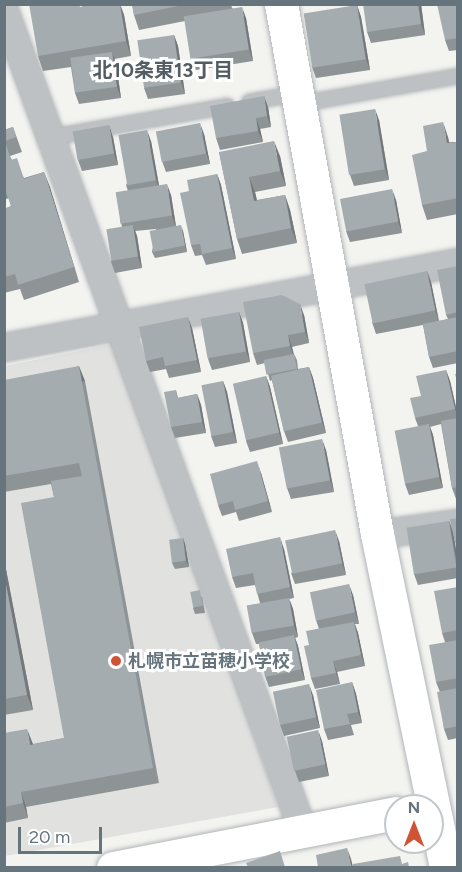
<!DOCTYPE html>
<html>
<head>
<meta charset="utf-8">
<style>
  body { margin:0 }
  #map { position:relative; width:462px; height:872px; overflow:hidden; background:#f3f3f0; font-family:Figtree,"Noto Sans JP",sans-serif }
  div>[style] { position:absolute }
  .built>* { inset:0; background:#e1e2e0 }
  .roads { filter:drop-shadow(0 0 2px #b0b5b8) drop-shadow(0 0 2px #b0b5b8) }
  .lane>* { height:14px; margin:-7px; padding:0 7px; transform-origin:7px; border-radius:7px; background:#bdc1c3 }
  .street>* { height:27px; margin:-13.5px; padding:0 13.5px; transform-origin:13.5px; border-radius:13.5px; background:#bdc1c3 }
  .secondary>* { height:33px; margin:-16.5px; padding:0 16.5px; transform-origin:16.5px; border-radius:16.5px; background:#fff }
  .wall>* { inset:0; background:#8e9496 }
  .shaded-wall>* { inset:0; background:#74787a; transform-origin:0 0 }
  .building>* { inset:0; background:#a5acaf; transform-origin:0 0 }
  .dots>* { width:16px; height:16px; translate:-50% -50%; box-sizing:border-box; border:3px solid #fff; border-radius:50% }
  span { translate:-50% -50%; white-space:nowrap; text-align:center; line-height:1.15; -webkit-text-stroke:6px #fff; paint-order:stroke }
  .poi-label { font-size:18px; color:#66747d; font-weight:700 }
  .left { translate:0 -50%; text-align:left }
  .neighbourhood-label { font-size:20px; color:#535d63; font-weight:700 }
  .frame { position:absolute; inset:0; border:6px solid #66747d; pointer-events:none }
  .north { position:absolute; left:384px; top:794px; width:60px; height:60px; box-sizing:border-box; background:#fff; border:2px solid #c2c7cb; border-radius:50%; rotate:0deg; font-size:16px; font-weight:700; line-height:24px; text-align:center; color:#66747d }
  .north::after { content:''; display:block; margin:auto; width:21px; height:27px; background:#cf5334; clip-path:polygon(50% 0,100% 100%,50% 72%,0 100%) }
  .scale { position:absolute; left:18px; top:827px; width:84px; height:27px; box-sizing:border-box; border:3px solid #66747d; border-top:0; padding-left:8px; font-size:18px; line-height:21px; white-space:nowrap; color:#66747d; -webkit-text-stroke:4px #fff; paint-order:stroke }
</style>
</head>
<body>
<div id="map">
  <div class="built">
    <i style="clip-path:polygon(118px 343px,278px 807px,5px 856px,5px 366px)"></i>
  </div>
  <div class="roads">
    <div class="lane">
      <i style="left:249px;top:102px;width:47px;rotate:-9.9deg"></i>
      <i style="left:299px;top:104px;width:161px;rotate:-10deg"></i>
      <i style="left:52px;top:137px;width:178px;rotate:-10deg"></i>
    </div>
    <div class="street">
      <i style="left:4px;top:10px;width:872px;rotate:70.01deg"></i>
      <i style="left:4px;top:347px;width:462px;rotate:-10.6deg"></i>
      <i style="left:377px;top:534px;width:82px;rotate:-7.7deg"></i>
    </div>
    <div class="secondary">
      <i style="left:281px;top:4px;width:539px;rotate:79.73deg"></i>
      <i style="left:377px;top:534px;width:341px;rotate:78.3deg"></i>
      <i style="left:113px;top:868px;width:288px;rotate:-11deg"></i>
    </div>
  </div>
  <div class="wall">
    <i style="clip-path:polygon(93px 4px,120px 4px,124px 15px,131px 56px,114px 59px,116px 63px,121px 98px,79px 104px,75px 93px,71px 67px,43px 71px,38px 56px,83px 6px)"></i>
    <i style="clip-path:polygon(132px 4px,231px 4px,232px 8px,246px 18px,253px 61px,196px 70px,192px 59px,185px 21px,139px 30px,134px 15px)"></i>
    <i style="clip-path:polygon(421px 4px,425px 35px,371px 43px,367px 32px)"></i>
    <i style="clip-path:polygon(458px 4px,458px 50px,449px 51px,445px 40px)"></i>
    <i style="clip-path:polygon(357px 5px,361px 17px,370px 70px,316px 78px,312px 67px)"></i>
    <i style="clip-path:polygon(174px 35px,178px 46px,185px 94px,148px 99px,144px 88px)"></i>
    <i style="clip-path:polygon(268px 107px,271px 127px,260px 129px,263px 142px,220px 150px,216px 138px)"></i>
    <i style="clip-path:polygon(379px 120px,389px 180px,354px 186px,350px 175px)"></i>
    <i style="clip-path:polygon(13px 127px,22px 152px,10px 156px,12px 160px,24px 178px,44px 172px,79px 282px,24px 300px,20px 289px,4px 293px,4px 209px,11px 206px,9px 198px,4px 200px,4px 130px)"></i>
    <i style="clip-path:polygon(204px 134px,210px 164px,166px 172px,162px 161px)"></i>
    <i style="clip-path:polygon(113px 137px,118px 165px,82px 171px,78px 160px)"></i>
    <i style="clip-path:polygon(448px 137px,449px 142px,458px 142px,458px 214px,427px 220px,422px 205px,427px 151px)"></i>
    <i style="clip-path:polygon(151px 141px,159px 186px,171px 195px,176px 226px,183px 231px,187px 252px,155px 258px,152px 252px,156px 229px,135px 231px,137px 236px,142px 268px,115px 273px,111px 262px,122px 226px,120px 221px,128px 191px,126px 185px)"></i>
    <i style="clip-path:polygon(219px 152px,280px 156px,286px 186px,255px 192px,257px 200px,285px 195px,290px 210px,297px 243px,242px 254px,237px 239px)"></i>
    <i style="clip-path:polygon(217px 174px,221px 185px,236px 259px,206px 265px,202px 255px,195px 256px,191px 245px,189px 191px)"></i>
    <i style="clip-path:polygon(396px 200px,402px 233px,350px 242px,346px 231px)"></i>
    <i style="clip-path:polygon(458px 266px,458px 363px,433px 368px,429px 357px,423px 325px,376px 334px,372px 322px,427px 271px,431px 282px,439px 321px,448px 319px,446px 315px)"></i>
    <i style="clip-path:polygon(239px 312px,243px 323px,250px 362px,212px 370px,208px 359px)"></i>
    <i style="clip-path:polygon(304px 315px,309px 343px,292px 347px,294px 354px,297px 360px,298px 369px,309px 367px,313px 378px,326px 433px,288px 442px,284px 431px,272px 380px,270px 381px,265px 363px,257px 365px,253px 353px)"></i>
    <i style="clip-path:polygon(192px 328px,201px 372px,169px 378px,166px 369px,150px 372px,146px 361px)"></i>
    <i style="clip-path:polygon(446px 370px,450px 381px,458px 415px,458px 499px,456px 499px,452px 488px,441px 424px,430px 427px,433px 435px,443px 488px,409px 495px,405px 484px,418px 426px,415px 418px,421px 396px)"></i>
    <i style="clip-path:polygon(266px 376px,270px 387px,283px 444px,250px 452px,246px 441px)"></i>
    <i style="clip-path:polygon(4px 380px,85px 381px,159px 783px,26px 807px,28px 818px,4px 823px,4px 733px,33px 744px,64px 738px,54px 497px,51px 484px,4px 492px)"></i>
    <i style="clip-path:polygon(223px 381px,227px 392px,237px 443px,215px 447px,211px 436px)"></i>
    <i style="clip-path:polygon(176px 390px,178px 398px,197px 394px,201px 405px,206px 433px,175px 438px,171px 427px)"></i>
    <i style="clip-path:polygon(326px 450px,334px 492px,291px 499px,287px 488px)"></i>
    <i style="clip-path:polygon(261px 473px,272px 512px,239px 521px,236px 512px,222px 516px,218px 505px)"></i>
    <i style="clip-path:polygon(449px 521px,453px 532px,458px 561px,458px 578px,418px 585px,414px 574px)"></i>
    <i style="clip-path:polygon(183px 538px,185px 544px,189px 567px,175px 569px,172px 563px)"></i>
    <i style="clip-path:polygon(339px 541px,346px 575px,295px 584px,291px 573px)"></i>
    <i style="clip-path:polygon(284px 549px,294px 598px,289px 599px,293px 609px,298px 637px,295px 638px,298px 646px,305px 680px,269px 687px,265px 676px,259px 644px,256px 644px,252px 633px,260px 603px,255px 585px,236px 588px,232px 577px)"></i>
    <i style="clip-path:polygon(4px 559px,33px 710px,4px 715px)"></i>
    <i style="clip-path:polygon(458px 587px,458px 738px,448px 740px,444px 729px,440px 692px,436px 682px,445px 642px,442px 633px)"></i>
    <i style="clip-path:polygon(353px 595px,359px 624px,355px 624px,358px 633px,365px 666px,337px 672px,340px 684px,315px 689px,311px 678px,309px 645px,319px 629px,316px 620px)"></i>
    <i style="clip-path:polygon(202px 596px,205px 613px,195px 614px,193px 608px)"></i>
    <i style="clip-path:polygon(352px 682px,356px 694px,362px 723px,351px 725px,354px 735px,328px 740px,324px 729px)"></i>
    <i style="clip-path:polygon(313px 695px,320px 728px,284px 736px,280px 725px)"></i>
    <i style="clip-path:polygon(322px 741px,329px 776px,299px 782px,295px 771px)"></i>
  </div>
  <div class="shaded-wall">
    <i style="clip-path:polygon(120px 4px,124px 15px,131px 56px,126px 41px)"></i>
    <i style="clip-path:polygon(418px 4px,421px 4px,425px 35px,421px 24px)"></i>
    <i style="clip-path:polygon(357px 5px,361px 17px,370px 70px,366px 59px)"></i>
    <i style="clip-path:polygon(242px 7px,246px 18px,253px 61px,249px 49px)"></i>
    <i style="clip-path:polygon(174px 35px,178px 46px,185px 94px,181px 82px)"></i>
    <i style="clip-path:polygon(112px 52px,116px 63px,121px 98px,117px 87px)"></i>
    <i style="clip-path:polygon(264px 96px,268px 107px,271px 127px,267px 116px)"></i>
    <i style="clip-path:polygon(375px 109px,379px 120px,389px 180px,385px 169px)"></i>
    <i style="clip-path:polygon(256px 118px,260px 129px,263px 142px,258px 131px)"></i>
    <i style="clip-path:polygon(443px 122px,448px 137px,452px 158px,447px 143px)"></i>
    <i style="clip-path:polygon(200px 123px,204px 134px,210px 164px,206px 153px)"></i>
    <i style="clip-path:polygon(109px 125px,113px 137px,118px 165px,114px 154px)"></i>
    <i style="clip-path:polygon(147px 130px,151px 141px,160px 191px,156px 180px)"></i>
    <i style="clip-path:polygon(274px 141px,280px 156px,286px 186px,280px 171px)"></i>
    <i style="clip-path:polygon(44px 172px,50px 187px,79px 282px,74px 267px)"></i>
    <i style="clip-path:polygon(217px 174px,221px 185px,236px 259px,232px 248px)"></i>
    <i style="clip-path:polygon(249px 177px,255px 192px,260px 216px,254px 201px)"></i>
    <i style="clip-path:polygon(167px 184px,171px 195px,176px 227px,172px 216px)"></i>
    <i style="clip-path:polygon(392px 189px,396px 200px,402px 233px,398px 221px)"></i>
    <i style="clip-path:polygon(285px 195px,290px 210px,297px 243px,291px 228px)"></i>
    <i style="clip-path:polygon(133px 225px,137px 236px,142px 268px,138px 257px)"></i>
    <i style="clip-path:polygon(181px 225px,183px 231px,187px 252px,185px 246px)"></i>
    <i style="clip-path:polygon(427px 271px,431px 282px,439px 322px,435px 310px)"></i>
    <i style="clip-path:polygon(300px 304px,304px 315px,309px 343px,305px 332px)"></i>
    <i style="clip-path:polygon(239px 312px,243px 323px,250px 362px,246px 351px)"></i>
    <i style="clip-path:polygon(188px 317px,192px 328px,201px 372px,197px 360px)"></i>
    <i style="clip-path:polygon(288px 335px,292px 347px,294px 358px,290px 346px)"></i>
    <i style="left:79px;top:366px;width:16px;height:409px;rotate:68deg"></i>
    <i style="clip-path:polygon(309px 367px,313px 378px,326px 433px,322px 422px)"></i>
    <i style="clip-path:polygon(446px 370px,450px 381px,458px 417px,455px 409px)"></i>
    <i style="clip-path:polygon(266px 376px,270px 387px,283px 444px,279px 433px)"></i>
    <i style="clip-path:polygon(223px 381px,227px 392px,237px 443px,233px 432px)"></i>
    <i style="clip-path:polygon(197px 394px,201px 405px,206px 433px,202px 422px)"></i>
    <i style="clip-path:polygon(429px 424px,433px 435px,443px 488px,439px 477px)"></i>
    <i style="clip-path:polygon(322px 439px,326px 450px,334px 492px,330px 480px)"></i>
    <i style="clip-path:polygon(257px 461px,261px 473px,272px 512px,268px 501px)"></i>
    <i style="clip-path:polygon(449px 521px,453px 532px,458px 561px,458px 570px)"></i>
    <i style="clip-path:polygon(335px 530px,339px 541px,346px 575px,342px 563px)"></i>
    <i style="clip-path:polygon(280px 537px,284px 549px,294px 598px,290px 587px)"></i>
    <i style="clip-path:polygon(183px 538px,185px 544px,189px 567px,186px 561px)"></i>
    <i style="clip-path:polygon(4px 559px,33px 710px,27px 695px,4px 574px)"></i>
    <i style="clip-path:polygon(349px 584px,353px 595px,359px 624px,355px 612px)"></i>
    <i style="clip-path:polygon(289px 598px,293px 609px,298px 637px,294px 626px)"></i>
    <i style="clip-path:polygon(354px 622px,358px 633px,365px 666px,361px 655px)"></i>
    <i style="clip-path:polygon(294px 635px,298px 646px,305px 680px,301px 669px)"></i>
    <i style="clip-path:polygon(333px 661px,337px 672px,340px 684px,336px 673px)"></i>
    <i style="clip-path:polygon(352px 682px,356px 694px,362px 723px,358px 712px)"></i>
    <i style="clip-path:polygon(309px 684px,313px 695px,320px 728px,316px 717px)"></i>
    <i style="clip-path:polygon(27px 729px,33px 744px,35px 760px,30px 745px)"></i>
    <i style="clip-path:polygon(318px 730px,322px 741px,329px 776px,325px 764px)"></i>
    <i style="clip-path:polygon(21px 792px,26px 807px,28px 818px,23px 803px)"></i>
    <i style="clip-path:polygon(347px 848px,351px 859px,353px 867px,351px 867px)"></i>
  </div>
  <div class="building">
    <i style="clip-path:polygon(29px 4px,79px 4px,80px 7px,93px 4px,120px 4px,126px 41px,38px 56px)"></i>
    <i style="clip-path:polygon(132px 4px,188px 4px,134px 15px)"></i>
    <i style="clip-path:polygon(363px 4px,418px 4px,421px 24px,367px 32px)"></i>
    <i style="clip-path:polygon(437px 4px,458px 4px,458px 38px,445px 40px)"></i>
    <i style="left:357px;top:5px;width:55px;height:54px;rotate:81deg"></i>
    <i style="left:242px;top:7px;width:43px;height:59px;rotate:81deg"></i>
    <i style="left:174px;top:35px;width:48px;height:37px;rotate:82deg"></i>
    <i style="left:112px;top:52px;width:35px;height:42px;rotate:82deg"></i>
    <i style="clip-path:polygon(264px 96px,267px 116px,256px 118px,258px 131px,216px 138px,210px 106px)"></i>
    <i style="left:375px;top:109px;width:61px;height:36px;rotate:81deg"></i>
    <i style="clip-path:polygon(443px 122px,447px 143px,458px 142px,458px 198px,422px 205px,412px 155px,427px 151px,423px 126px)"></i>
    <i style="left:200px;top:123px;width:31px;height:45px;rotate:79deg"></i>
    <i style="left:109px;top:125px;width:29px;height:37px;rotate:80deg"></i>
    <i style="clip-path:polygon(13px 127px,16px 137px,5px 141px,11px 160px,17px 158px,24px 179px,44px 172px,74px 267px,18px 285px,15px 274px,4px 277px,4px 209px,11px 206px,4px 186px,4px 130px)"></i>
    <i style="left:147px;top:130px;width:51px;height:29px;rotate:80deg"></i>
    <i style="clip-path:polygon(274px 141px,280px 171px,249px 177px,254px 201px,285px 195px,291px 228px,237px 239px,219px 152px)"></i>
    <i style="clip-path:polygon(217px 174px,232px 248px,202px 254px,200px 244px,191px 245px,180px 193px,189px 191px,187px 180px)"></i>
    <i style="left:167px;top:184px;width:32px;height:52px;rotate:81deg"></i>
    <i style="left:392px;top:189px;width:33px;height:53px;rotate:79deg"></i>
    <i style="left:133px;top:225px;width:32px;height:27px;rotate:81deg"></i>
    <i style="left:181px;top:225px;width:21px;height:32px;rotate:79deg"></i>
    <i style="clip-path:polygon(458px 266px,458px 312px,446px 315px,437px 270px)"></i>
    <i style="left:427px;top:271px;width:40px;height:64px;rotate:78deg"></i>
    <i style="clip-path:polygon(282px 295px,300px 304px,305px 332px,288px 335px,290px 346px,253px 353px,243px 302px)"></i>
    <i style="left:239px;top:312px;width:40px;height:39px;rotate:80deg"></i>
    <i style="clip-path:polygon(188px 317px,197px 360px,165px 366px,163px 357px,146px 361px,139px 327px)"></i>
    <i style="clip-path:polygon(458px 317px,458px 351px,429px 357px,423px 324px)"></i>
    <i style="left:294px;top:354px;width:15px;height:31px;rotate:79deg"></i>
    <i style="clip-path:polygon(79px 366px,153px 768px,21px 792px,23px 803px,4px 807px,4px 733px,27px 729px,30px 745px,64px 738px,21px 503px,54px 497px,51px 481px,82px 476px,79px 463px,4px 476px,4px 380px)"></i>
    <i style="left:309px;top:367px;width:57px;height:39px;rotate:77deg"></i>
    <i style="clip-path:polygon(446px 370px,455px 409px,415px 418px,410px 398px,421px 396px,416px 376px)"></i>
    <i style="clip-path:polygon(455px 374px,458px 374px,458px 385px)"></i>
    <i style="left:266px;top:376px;width:58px;height:34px;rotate:77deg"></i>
    <i style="left:223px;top:381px;width:52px;height:22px;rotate:79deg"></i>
    <i style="clip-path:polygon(176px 390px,177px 398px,197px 394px,202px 422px,171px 427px,164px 392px)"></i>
    <i style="clip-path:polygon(458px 418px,458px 487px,452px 488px,441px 421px)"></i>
    <i style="left:429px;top:424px;width:54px;height:35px;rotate:79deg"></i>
    <i style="left:322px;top:439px;width:42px;height:44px;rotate:79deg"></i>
    <i style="clip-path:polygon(257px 461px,268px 501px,235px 510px,233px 501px,218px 505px,210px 474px)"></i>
    <i style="clip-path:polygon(458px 518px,458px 556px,450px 519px)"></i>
    <i style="left:449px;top:521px;width:47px;height:43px;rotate:81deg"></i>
    <i style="left:335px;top:530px;width:34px;height:51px;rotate:78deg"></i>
    <i style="clip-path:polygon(280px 537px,290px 587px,257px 594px,253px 573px,232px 577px,226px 549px)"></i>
    <i style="left:183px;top:538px;width:23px;height:14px;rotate:83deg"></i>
    <i style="clip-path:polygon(4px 574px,27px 695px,4px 699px)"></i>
    <i style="left:349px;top:584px;width:29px;height:40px;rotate:78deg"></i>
    <i style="clip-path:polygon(458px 587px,458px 630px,442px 633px,434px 591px)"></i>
    <i style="left:200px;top:590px;width:16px;height:10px;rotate:79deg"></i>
    <i style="left:289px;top:598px;width:28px;height:43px;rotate:80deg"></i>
    <i style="clip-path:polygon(354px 622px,361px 655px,333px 661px,336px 673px,311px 678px,304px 646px,309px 645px,306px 631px)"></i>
    <i style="left:294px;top:635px;width:35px;height:36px;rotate:78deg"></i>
    <i style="clip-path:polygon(458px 640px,458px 678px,436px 682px,429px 645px)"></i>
    <i style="clip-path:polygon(352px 682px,358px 712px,347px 714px,350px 724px,324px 729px,316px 690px)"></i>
    <i style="left:309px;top:684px;width:34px;height:37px;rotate:78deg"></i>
    <i style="clip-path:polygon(458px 688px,458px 726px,444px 729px,437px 692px)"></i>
    <i style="left:318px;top:730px;width:35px;height:32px;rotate:78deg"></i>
    <i style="clip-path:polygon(347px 848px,351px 867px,318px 867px,316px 855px)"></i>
    <i style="clip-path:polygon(280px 851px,285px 867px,248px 867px,246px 863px)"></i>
    <i style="clip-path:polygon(400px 856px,402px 864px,408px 862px,409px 867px,353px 867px,353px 864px)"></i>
  </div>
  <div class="dots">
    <i style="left:116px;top:661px;background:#cf5334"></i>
  </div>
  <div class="poi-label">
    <span class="left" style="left:128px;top:661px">札幌市立苗穂小学校</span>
  </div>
  <div class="neighbourhood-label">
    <span style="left:163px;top:70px">北10条東13丁目</span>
  </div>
  <div class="frame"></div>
  <div class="north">N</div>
  <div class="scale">20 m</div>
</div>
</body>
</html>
